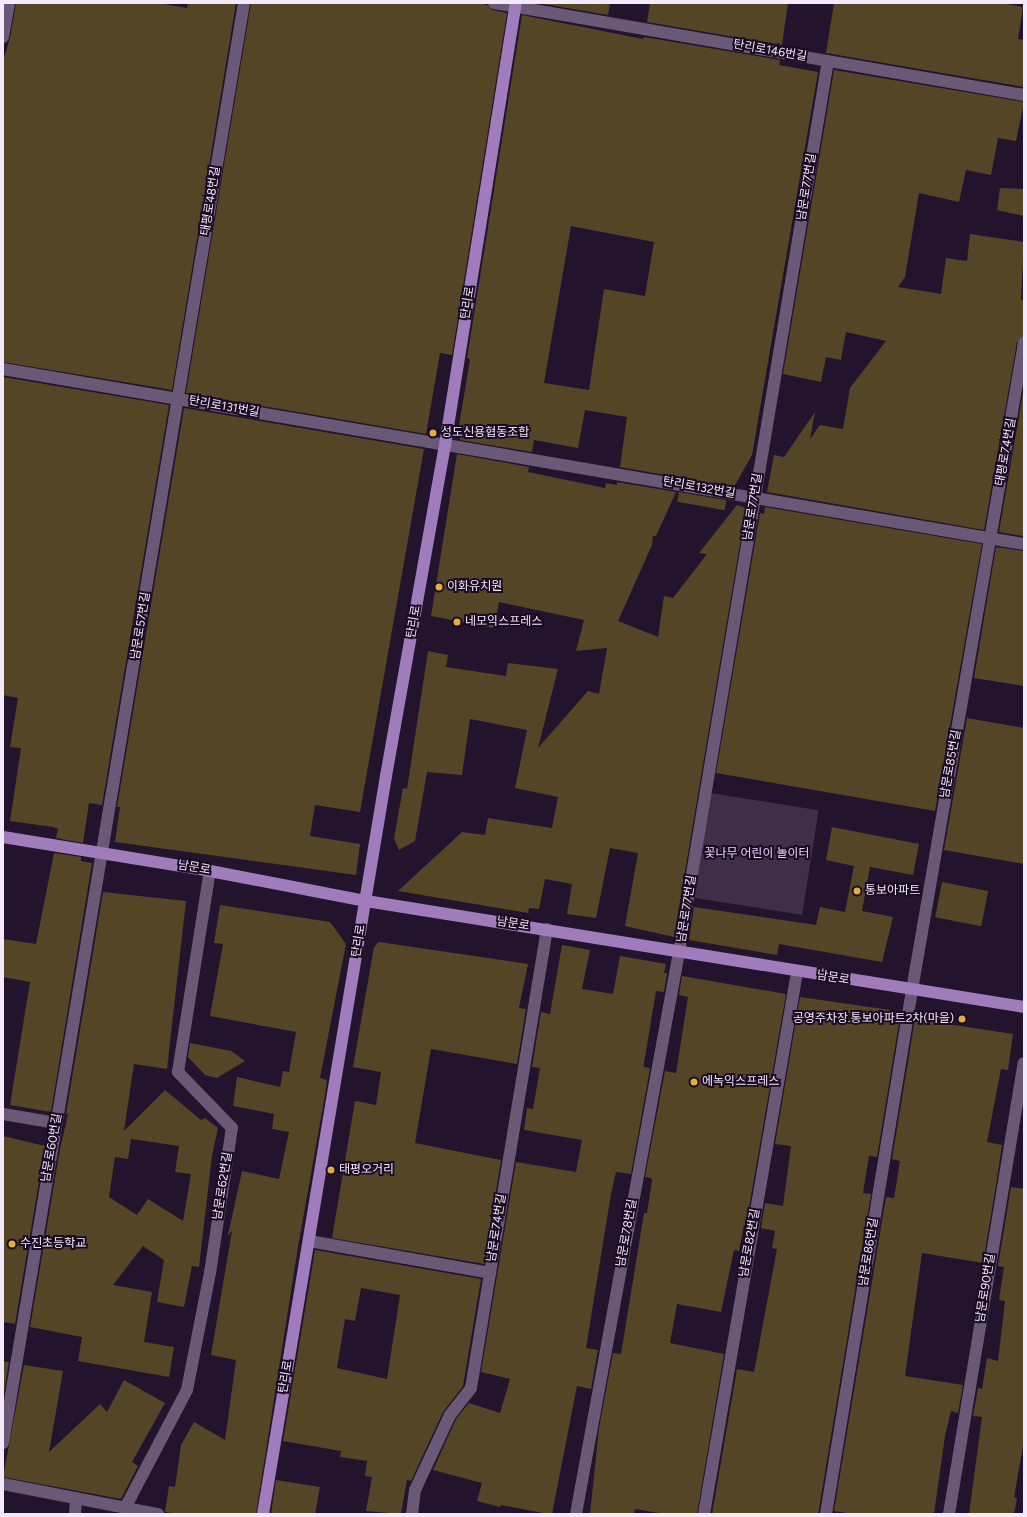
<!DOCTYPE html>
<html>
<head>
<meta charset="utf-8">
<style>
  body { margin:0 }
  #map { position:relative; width:1027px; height:1517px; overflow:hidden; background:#22142c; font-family:Figtree,"Noto Sans KR",sans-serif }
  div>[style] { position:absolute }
  .green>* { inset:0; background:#3d2f48; transform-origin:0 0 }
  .building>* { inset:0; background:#544527; transform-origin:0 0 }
  .minor>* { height:12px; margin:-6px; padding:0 6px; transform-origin:6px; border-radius:6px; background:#695976 }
  .major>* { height:12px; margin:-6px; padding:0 6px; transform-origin:6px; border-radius:6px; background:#a17cbd }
  .dots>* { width:11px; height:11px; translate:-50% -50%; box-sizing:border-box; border:2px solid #190b22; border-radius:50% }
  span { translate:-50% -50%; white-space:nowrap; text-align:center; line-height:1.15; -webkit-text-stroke:4px #190b22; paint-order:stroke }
  .street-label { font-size:12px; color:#f3eafb }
  .poi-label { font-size:12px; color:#f3eafb }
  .left { translate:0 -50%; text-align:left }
  .right { translate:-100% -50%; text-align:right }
  .park-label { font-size:12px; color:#e9d1fd }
  .frame { position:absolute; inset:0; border:4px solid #f3eafb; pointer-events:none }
</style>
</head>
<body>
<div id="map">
  <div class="green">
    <i style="left:710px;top:793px;width:110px;height:106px;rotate:9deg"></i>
  </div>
  <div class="building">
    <i style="clip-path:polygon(16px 3px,159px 3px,187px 8px,188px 3px,236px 3px,172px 390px,3px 362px,3px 61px,10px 38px)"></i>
    <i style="clip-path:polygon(251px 3px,477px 3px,487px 5px,492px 10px,507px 13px,452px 355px,440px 353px,426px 434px,186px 393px)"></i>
    <i style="clip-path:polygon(538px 3px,610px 3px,608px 15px)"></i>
    <i style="clip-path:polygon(650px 3px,788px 3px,782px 45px,647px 22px)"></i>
    <i style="clip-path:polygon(834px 3px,1001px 3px,1023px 7px,1018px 39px,1024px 40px,1024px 87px,826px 53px)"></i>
    <i style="clip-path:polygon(evenodd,522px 15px,643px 39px,644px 37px,780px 60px,779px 65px,818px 72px,752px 455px,734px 487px,620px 467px,627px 417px,585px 410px,578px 448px,534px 440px,532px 452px,460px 440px,461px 432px,458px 432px,470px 359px,467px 358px,522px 15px,571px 226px,654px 242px,645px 296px,604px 289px,589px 390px,544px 383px,571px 226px)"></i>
    <i style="clip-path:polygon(834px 70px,1024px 102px,1016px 141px,998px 138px,991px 175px,966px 170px,959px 202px,919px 193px,905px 277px,898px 287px,941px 294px,946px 258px,967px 261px,970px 234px,1024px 242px,1021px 300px,1024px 300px,1024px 336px,1017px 342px,984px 530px,767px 492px,774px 455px,784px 457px,815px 412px,810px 439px,820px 425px,843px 429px,850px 388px,886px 341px,846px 332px,841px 360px,826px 357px,821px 382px,783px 374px)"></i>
    <i style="clip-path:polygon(1000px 188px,1024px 189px,1024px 216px,997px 210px)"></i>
    <i style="clip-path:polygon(3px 377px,169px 405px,102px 805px,89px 803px,83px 843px,56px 838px,58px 829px,53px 827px,10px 821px,21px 748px,10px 747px,18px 698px,3px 695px)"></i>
    <i style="clip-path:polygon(1024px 387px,1024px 528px,1023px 536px,999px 532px)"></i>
    <i style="clip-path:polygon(184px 408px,424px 449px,360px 812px,315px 805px,310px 836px,360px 844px,356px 875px,115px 842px,120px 807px,117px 807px)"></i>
    <i style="clip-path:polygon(457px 454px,529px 467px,528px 472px,605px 488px,606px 483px,617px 485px,617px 482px,676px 492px,656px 536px,653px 536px,652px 545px,618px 621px,658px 637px,664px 596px,673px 598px,707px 554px,699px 553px,737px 505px,746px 508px,674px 937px,625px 926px,638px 853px,610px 848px,596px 918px,567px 914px,572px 884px,545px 879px,539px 909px,529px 908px,528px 913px,398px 891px,462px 832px,485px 835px,488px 818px,552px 828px,558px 797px,515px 788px,527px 730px,470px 719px,462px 775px,427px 772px,415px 841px,399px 850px,394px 838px,403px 788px,407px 789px,428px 651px,448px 655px,446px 667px,506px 676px,508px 663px,558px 669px,538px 748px,588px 691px,599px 694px,607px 648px,576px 651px,584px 620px,499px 602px,494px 628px,431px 616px)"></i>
    <i style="left:679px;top:492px;width:48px;height:10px;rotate:10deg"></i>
    <i style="clip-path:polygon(765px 507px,982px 544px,935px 811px,716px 773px,760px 513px,764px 514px)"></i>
    <i style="clip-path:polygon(996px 547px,1024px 551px,1024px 686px,974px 678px)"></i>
    <i style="clip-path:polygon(967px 718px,1024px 728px,1024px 864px,944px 850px)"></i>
    <i style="clip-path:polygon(832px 827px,919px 844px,913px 875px,870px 867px,862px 911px,893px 917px,882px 962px,779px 944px,777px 955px,689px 940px,694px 907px,816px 925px,820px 907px,845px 912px,854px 866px,826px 860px)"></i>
    <i style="clip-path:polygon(54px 853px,81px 857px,81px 861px,92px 863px,51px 1112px,10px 1105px,30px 982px,3px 977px,3px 939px,36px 944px)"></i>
    <i style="left:942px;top:882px;width:47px;height:36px;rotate:11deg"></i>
    <i style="clip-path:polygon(evenodd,103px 892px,186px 901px,167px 1069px,134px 1064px,124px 1131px,165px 1090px,201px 1120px,205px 1118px,218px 1128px,212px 1156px,199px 1267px,192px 1266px,184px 1307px,157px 1302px,164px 1260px,143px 1246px,113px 1285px,152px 1292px,144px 1342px,174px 1347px,169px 1377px,78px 1361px,82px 1337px,30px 1327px,60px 1149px,68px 1114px,66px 1114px,103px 892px,131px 1139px,179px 1146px,175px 1172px,191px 1174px,183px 1221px,148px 1199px,137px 1215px,109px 1197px,115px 1157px,128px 1159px,131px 1139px)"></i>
    <i style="clip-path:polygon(220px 905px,330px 922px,346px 944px,320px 1078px,327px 1080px,325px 1095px,298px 1247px,256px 1514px,179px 1514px,165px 1512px,169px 1486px,175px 1487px,181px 1445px,194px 1422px,225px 1440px,236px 1360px,211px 1355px,232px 1231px,228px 1235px,242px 1171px,279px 1179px,289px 1132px,272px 1129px,274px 1114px,233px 1106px,237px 1077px,280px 1087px,283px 1071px,289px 1072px,296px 1032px,210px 1016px,223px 944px,214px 943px)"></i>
    <i style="clip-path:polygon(379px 942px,528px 964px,519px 1008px,526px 1009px,517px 1064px,431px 1049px,415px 1143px,501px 1160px,484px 1264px,332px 1238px,355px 1101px,376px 1105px,381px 1072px,353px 1067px,374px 947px)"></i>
    <i style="clip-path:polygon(562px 945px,590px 950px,582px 989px,613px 994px,620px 956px,666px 964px,664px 973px,667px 973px,664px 992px,656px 991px,644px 1063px,644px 1067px,650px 1068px,631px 1174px,616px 1172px,611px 1194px,586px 1348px,598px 1350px,591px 1389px,577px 1386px,552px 1514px,548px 1514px,501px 1505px,500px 1507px,477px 1501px,482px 1483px,433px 1470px,456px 1419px,469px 1403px,500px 1413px,510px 1379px,481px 1372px,516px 1162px,576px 1172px,582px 1140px,524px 1130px,527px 1108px,533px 1109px,540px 1068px,532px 1067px,541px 1012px,550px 1014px)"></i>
    <i style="clip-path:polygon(682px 976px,786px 994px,746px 1225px,744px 1225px,739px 1251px,734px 1250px,721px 1312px,677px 1304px,670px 1343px,724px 1354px,697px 1514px,665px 1514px,635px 1509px,634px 1514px,590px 1514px,599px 1428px,613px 1353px,621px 1354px,644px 1213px,647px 1213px,652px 1181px,651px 1178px,645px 1177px,665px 1071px,676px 1073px,688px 997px,679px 995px)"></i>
    <i style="clip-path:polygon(800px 997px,897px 1011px,896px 1016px,900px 1017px,877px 1157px,869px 1156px,863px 1193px,871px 1194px,819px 1509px,818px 1514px,712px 1514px,737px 1369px,754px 1372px,777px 1249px,772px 1248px,775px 1231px,761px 1228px,765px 1203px,783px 1206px,791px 1146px,775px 1144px)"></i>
    <i style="clip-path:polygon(915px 1019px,1013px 1034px,1008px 1070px,1001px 1069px,987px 1142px,1002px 1145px,996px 1185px,983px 1263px,922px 1253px,905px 1376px,963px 1385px,958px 1413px,951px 1411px,945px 1436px,934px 1514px,853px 1514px,834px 1511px,886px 1197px,894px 1198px,900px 1161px,892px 1159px)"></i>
    <i style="clip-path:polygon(190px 1043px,231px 1051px,245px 1061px,217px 1078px,205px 1075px,188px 1057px)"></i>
    <i style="clip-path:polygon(3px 1136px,45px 1146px,15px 1324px,3px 1322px)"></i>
    <i style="clip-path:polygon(1011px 1187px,1024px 1189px,1024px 1441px,1014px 1497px,1017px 1498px,1014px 1514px,969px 1514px,982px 1417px,973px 1416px,978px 1388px,982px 1389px,987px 1358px,998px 1361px,1005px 1301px,999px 1300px,1004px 1267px,998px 1266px)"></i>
    <i style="clip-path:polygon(evenodd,315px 1250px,481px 1279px,463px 1386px,443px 1412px,411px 1481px,407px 1480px,401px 1514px,366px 1511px,372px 1477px,365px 1476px,367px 1461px,340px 1457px,341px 1451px,283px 1441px,315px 1250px,361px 1288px,400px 1295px,387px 1379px,337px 1368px,345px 1319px,355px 1321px,361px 1288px)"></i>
    <i style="clip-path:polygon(3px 1361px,9px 1362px,3px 1398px)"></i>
    <i style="clip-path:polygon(24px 1365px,63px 1371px,49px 1452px,100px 1404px,107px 1412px,124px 1380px,165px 1403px,132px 1462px,138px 1466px,121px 1499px,3px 1477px)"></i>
    <i style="clip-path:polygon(276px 1480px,320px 1487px,315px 1514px,271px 1514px)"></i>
  </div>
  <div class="minor">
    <i style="left:494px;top:3px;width:538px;rotate:9.85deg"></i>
    <i style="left:3px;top:37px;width:35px;rotate:-80deg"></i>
    <i style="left:3px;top:369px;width:1036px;rotate:9.73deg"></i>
    <i style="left:3px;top:1114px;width:54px;rotate:9.6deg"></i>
    <i style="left:309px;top:1241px;width:184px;rotate:10deg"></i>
    <i style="left:3px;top:1443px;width:1460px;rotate:-80.5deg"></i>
    <i style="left:3px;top:1484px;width:158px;rotate:11deg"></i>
    <i style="left:125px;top:1508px;width:133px;rotate:-62.3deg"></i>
    <i style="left:187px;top:1390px;width:119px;rotate:-78.9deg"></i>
    <i style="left:210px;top:1273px;width:147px;rotate:-81.4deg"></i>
    <i style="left:232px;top:1128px;width:78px;rotate:-134deg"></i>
    <i style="left:178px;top:1072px;width:204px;rotate:-81deg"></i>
    <i style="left:75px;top:1514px;width:15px;rotate:-86deg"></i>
    <i style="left:412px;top:1514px;width:24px;rotate:-83deg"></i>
    <i style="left:415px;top:1490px;width:83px;rotate:-65deg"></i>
    <i style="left:450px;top:1415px;width:34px;rotate:-52deg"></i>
    <i style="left:471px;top:1388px;width:465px;rotate:-80.6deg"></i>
    <i style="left:576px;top:1514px;width:571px;rotate:-79.61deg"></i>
    <i style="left:679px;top:952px;width:903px;rotate:-80.51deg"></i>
    <i style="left:704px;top:1514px;width:550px;rotate:-80.26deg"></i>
    <i style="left:826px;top:1514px;width:531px;rotate:-80.68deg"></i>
    <i style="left:912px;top:990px;width:657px;rotate:-80.18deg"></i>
    <i style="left:949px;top:1514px;width:457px;rotate:-80.6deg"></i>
  </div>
  <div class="major">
    <i style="left:3px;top:837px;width:210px;rotate:9.3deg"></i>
    <i style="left:210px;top:871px;width:159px;rotate:10.9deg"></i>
    <i style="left:366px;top:901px;width:666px;rotate:9.15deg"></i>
    <i style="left:263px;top:1514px;width:748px;rotate:-80.54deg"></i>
    <i style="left:386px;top:776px;width:336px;rotate:-79.9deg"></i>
    <i style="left:445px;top:445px;width:448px;rotate:-80.9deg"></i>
  </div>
  <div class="dots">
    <i style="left:433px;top:433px;background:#e4ad35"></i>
    <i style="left:439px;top:587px;background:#e4ad35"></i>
    <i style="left:457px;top:622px;background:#e4ad35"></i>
    <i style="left:857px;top:891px;background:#e4ad35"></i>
    <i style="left:962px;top:1019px;background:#e4ad35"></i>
    <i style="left:694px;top:1082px;background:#e4ad35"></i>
    <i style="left:331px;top:1170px;background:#e4ad35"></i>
    <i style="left:12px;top:1244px;background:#e4ad35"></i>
  </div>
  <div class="street-label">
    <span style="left:770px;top:51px;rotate:10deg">탄리로146번길</span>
    <span style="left:807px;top:187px;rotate:-81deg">남문로77번길</span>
    <span style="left:211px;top:201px;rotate:-81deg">태평로48번길</span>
    <span style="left:468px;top:303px;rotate:-81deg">탄리로</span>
    <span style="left:224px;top:407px;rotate:10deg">탄리로131번길</span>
    <span style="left:1006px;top:452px;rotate:-80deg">태평로74번길</span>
    <span style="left:699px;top:488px;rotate:10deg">탄리로132번길</span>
    <span style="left:753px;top:507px;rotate:-81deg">남문로77번길</span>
    <span style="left:414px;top:622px;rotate:-80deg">탄리로</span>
    <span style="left:141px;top:626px;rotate:-81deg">남문로57번길</span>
    <span style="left:951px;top:764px;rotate:-80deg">남문로85번길</span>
    <span style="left:194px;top:868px;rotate:10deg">남문로</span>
    <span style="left:687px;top:909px;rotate:-81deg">남문로77번길</span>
    <span style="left:513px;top:924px;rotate:9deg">남문로</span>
    <span style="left:359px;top:941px;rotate:-81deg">탄리로</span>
    <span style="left:833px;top:978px;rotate:9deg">남문로</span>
    <span style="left:52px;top:1148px;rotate:-80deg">남문로60번길</span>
    <span style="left:223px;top:1186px;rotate:-81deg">남문로62번길</span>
    <span style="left:497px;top:1228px;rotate:-81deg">남문로74번길</span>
    <span style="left:627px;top:1233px;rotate:-80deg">남문로78번길</span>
    <span style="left:750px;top:1243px;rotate:-80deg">남문로82번길</span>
    <span style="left:869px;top:1252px;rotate:-81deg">남문로86번길</span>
    <span style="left:986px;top:1288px;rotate:-81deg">남문로90번길</span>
    <span style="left:286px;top:1377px;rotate:-80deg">탄리로</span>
  </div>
  <div class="poi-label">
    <span class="left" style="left:441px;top:433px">성도신용협동조합</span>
    <span class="left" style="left:447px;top:587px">이화유치원</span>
    <span class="left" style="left:465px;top:622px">네모익스프레스</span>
    <span class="left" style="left:865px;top:891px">통보아파트</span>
    <span class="right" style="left:954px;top:1019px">공영주차장.통보아파트2차(마을)</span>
    <span class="left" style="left:702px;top:1082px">에녹익스프레스</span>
    <span class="left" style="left:339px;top:1170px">태평오거리</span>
    <span class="left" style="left:20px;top:1244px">수진초등학교</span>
  </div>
  <div class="park-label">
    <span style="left:757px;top:854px">꽃나무 어린이 놀이터</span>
  </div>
  <div class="frame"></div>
</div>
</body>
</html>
